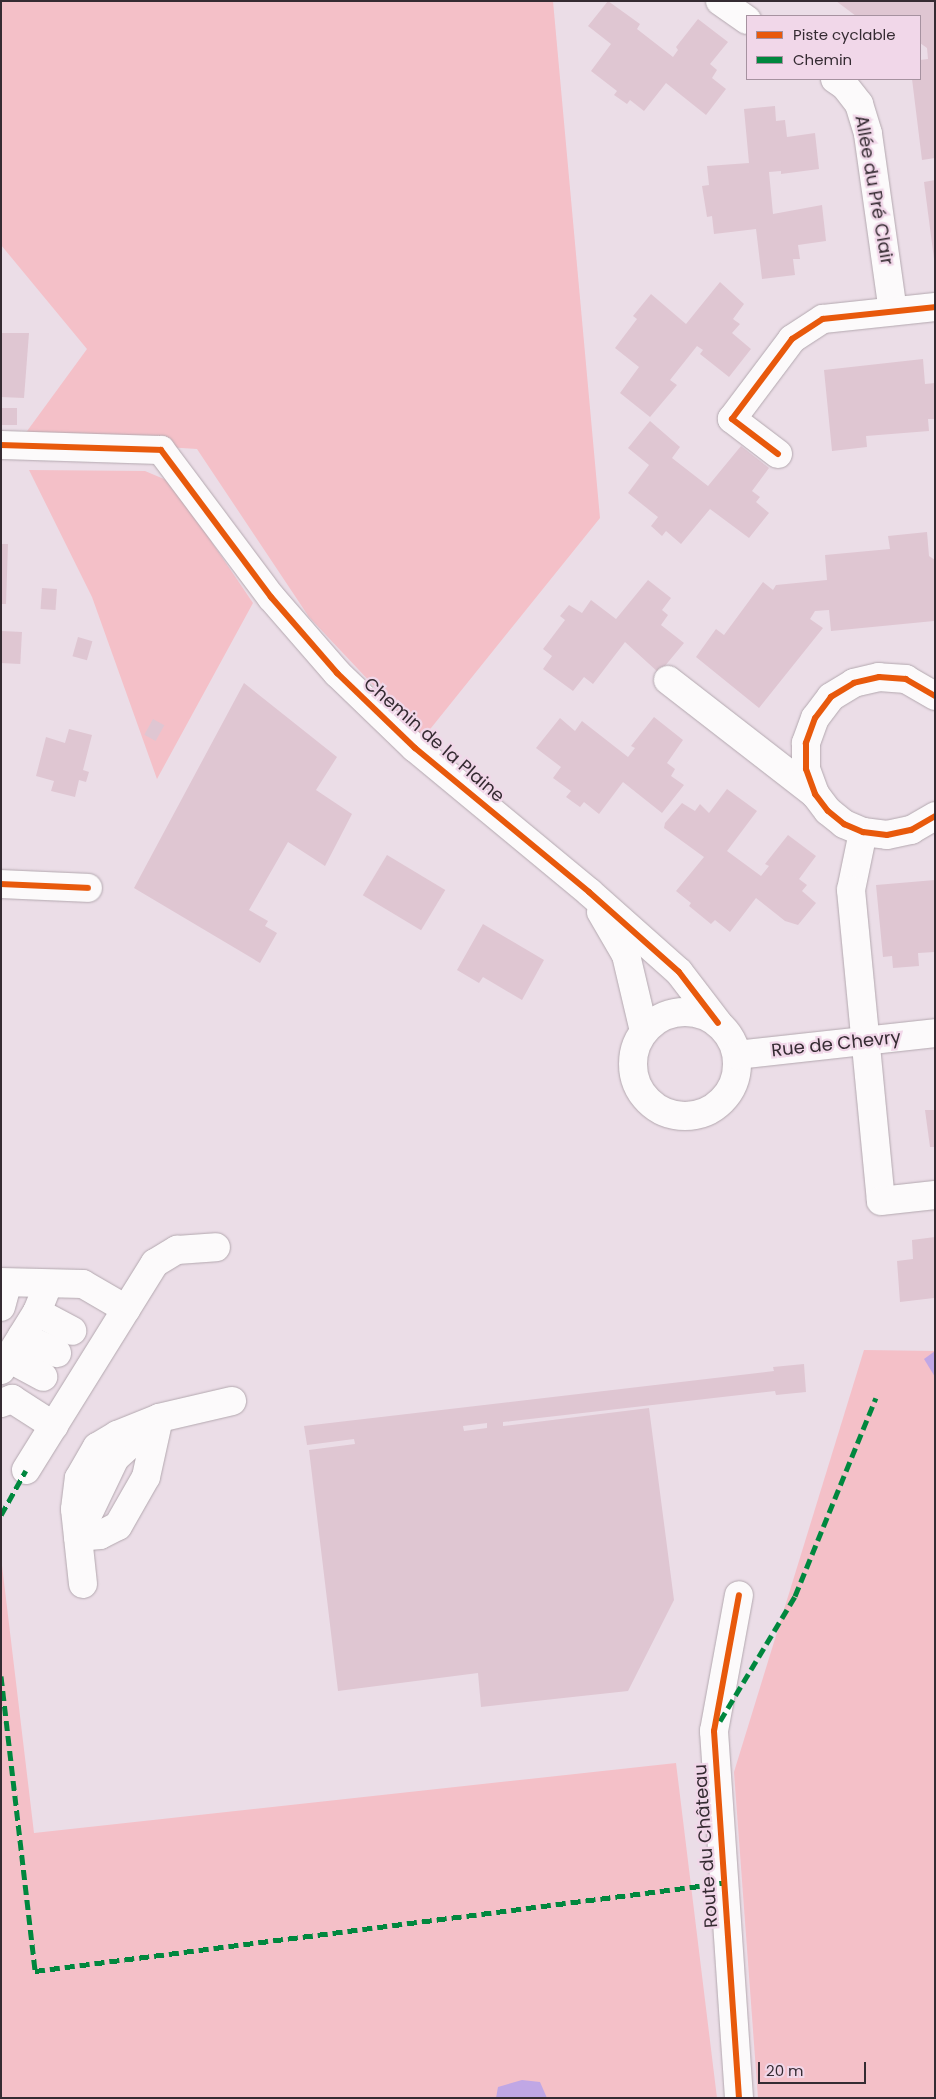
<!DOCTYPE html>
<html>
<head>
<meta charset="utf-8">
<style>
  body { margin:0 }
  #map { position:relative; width:936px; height:2099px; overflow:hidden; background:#ebdde7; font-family:Poppins,sans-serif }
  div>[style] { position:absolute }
  .green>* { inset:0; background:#f4c0c8 }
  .water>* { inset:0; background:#c0a7e5 }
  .building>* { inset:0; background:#dfc6d2; transform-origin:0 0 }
  .roads { filter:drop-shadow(0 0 1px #b3a8af) drop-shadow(0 0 1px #b3a8af) }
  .minor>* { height:28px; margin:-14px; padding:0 14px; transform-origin:14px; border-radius:14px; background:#fcfafb }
  .minor>.ring { margin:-14px; padding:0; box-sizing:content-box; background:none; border:28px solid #fcfafb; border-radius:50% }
  .quiet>* { height:5px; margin-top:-2.5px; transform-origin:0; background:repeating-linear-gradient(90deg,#00873e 0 10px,transparent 0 15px) }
  .cycleway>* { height:6px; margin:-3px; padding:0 3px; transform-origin:3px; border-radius:3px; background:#e8590c }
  span { translate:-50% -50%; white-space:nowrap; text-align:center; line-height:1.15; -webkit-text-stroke:4.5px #f1d7e9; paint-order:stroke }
  .street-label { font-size:18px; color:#352b32 }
  .frame { position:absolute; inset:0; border:2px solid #352b32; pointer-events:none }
  .legend { position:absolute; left:746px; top:15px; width:175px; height:65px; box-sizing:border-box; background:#f1d7e9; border:1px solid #a692a0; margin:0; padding:6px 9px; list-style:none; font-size:15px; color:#352b32 }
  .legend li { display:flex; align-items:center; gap:10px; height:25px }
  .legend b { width:25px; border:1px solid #a692a0 }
  .scale { position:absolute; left:758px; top:2062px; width:108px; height:22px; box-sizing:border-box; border:2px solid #352b32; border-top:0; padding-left:6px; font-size:15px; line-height:18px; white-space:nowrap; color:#352b32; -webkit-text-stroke:4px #f1d7e9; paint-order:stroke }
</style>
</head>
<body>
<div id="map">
  <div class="green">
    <i style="clip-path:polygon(1px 1px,553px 1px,600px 518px,423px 738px,309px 617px,197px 449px,22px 438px,87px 349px,1px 245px)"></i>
    <i style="clip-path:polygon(29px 470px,145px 471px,171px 482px,253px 603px,157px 779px,92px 597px)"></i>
    <i style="clip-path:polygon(864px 1350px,935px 1351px,935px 2098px,758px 2098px,734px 1772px)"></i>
    <i style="clip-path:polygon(1px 1557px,34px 1833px,676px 1763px,717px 2098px,1px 2098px)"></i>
  </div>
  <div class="water">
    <i style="clip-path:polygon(935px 1351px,935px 1377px,924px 1359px)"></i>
    <i style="clip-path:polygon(522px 2080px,540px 2082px,547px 2098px,496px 2098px,498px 2087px)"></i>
  </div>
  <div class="building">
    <i style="clip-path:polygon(608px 1px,640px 24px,637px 29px,673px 57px,678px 50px,676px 47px,698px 19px,728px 42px,710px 64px,717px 70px,712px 78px,726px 89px,706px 115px,666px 83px,644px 111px,630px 100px,627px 104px,614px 95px,617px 91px,591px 71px,611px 44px,588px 26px)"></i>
    <i style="clip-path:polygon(836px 1px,935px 1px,935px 158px,922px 160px,912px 79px,920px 79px,920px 60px,928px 59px,927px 48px,920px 43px,920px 16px,856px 16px)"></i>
    <i style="clip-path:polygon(775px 106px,776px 121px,785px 120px,787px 137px,815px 133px,819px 169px,781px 174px,781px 171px,769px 172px,773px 214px,822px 205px,826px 241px,798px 245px,800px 259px,793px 259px,795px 275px,762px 279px,756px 229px,714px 234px,712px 216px,707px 217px,702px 186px,709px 185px,707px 166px,749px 163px,744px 109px)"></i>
    <i style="clip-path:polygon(935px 180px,935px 259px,934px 259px,924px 182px)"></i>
    <i style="clip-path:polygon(720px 282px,744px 304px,733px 319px,740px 324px,732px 333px,751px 349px,729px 377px,700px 354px,703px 350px,697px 346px,670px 380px,677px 385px,650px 417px,620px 393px,639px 367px,615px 348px,637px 319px,633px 316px,651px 294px,686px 324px)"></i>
    <i style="clip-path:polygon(1px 333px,29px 333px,24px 398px,1px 397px)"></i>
    <i style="clip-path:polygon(923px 359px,925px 384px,935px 383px,935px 419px,928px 419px,929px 431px,866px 436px,867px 447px,832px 451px,824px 370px)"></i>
    <i style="left:1px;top:408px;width:16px;height:17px"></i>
    <i style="clip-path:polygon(650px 421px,680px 447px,672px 458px,708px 486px,741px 446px,769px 468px,752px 491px,760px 497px,756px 502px,769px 513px,749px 538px,710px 509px,681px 544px,666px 531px,662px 536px,651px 526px,658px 517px,628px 493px,649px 465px,628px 448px)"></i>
    <i style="clip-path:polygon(927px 532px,929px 556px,935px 560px,934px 621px,831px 631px,829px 610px,815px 611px,810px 619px,823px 628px,759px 708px,696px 657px,716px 629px,724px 635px,763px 582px,773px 590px,776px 585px,827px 580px,825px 555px,890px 549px,888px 536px)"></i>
    <i style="clip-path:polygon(1px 544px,8px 544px,6px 604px,1px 604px)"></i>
    <i style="clip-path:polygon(648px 580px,671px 598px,662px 610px,668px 615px,661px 625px,684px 643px,659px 673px,625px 642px,593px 684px,584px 677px,573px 691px,543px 669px,552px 656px,543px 649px,565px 620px,560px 616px,569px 605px,582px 613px,591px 600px,616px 619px)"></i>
    <i style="left:42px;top:588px;width:15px;height:21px;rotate:4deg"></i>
    <i style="left:2px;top:631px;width:20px;height:32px;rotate:3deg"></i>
    <i style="left:78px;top:637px;width:15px;height:20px;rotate:16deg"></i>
    <i style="clip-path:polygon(244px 683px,337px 757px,316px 790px,352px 814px,325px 866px,288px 842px,249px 910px,268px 921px,265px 926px,277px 933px,260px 963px,134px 888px)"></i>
    <i style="clip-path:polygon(654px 717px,683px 740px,667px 763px,675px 769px,671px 776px,684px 785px,662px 813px,623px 782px,599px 814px,584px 802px,580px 807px,566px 797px,571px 791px,553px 778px,561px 767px,536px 748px,560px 718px,575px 731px,582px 721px,628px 757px,635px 748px,631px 746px)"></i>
    <i style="left:153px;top:719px;width:13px;height:18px;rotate:29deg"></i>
    <i style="clip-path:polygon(69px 729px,92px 735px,83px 770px,89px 772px,86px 782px,79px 780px,75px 797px,51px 791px,54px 781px,36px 776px,46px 737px,65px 743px)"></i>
    <i style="clip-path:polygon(727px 789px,757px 811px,727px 851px,761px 876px,769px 866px,765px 864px,788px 835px,816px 856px,799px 879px,807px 885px,802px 891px,816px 903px,798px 925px,785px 921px,756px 898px,730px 932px,715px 920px,711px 924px,689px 906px,691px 903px,676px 891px,704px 857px,664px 828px,665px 823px,682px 803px,695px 811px,700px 804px,709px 813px)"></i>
    <i style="left:387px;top:855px;width:68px;height:47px;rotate:31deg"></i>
    <i style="clip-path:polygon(935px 880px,935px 952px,918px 953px,919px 966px,893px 968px,892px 956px,883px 957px,876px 885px)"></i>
    <i style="clip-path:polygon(483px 924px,544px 960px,522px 1000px,483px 977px,479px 983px,457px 970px)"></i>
    <i style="clip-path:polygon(925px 1110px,935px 1110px,935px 1147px,930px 1147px)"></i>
    <i style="clip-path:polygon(935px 1237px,934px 1298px,900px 1302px,897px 1261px,913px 1259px,912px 1240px)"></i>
    <i style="clip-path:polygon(evenodd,804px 1364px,806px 1392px,776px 1395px,775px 1391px,503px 1422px,503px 1426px,649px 1408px,674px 1600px,628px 1691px,481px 1707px,478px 1673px,338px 1691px,309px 1450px,355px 1444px,354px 1439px,307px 1445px,304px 1426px,774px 1371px,773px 1367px,804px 1364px,487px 1423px,487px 1428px,464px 1431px,463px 1426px,487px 1423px)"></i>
  </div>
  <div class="roads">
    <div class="minor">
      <i style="left:720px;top:1px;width:33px;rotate:35deg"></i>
      <i style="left:835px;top:79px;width:12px;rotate:35deg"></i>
      <i style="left:845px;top:86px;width:23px;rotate:52deg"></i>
      <i style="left:859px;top:104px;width:31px;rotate:73deg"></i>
      <i style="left:868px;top:134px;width:179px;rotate:82deg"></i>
      <i style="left:1px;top:445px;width:160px;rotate:1.8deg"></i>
      <i style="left:161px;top:450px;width:184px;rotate:53.2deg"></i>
      <i style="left:271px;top:597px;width:101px;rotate:49deg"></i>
      <i style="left:337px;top:673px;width:108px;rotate:43.9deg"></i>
      <i style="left:415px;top:748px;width:226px;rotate:39.6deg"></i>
      <i style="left:589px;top:892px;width:120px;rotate:41.6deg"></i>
      <i style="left:679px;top:972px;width:64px;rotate:52.6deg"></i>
      <i style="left:778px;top:454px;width:58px;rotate:-142.7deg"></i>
      <i style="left:732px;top:419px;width:100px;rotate:-53.1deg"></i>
      <i style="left:792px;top:339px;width:37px;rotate:-33deg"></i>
      <i style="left:823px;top:319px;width:113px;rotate:-6.1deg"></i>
      <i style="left:668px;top:680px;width:186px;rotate:37.8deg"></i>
      <i style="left:935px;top:696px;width:34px;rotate:-150deg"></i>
      <i style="left:906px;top:679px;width:27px;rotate:-176deg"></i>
      <i style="left:879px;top:677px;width:26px;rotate:167deg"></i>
      <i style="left:854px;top:683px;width:27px;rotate:149deg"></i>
      <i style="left:831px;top:697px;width:26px;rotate:127deg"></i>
      <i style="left:815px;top:718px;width:27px;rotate:110deg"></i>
      <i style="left:806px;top:743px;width:26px;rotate:90deg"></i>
      <i style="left:806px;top:769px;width:27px;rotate:70deg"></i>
      <i style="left:815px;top:794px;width:21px;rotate:53deg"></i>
      <i style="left:828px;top:811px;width:21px;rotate:39deg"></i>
      <i style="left:844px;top:824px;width:21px;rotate:23deg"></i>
      <i style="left:863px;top:832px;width:24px;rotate:7deg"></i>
      <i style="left:887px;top:835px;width:25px;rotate:-12deg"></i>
      <i style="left:911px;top:830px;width:28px;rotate:-30deg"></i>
      <i style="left:863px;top:832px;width:59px;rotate:101.7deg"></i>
      <i style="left:851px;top:890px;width:312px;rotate:84.5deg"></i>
      <i style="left:881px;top:1201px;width:54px;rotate:-6.3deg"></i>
      <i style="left:1px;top:884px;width:87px;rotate:2.6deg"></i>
      <i style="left:601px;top:912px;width:50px;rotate:59.8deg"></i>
      <i style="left:626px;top:955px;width:78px;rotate:76.7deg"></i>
      <i class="ring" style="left:633px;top:1012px;width:76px;height:76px"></i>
      <i style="left:737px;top:1055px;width:199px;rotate:-6.3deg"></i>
      <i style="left:1px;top:1282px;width:82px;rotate:1.4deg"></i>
      <i style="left:83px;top:1284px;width:50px;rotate:30.2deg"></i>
      <i style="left:1px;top:1307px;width:24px;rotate:-75deg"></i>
      <i style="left:37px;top:1312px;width:40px;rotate:28deg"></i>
      <i style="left:22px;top:1336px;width:39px;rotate:26deg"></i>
      <i style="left:8px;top:1358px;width:40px;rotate:28deg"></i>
      <i style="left:1px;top:1370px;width:68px;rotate:-58.2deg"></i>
      <i style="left:37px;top:1312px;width:29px;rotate:-68deg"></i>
      <i style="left:1px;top:1403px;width:12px;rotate:-20deg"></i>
      <i style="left:12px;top:1399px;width:50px;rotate:32.7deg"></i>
      <i style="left:26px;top:1470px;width:244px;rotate:-58.1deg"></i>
      <i style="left:155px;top:1263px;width:26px;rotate:-31deg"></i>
      <i style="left:177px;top:1250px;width:39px;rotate:-4deg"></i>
      <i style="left:82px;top:1527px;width:76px;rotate:-64.4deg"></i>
      <i style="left:115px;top:1458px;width:36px;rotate:-42deg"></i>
      <i style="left:78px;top:1537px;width:22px;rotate:-5deg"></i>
      <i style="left:100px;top:1535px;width:20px;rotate:-27deg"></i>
      <i style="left:118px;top:1526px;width:56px;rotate:-60.3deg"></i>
      <i style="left:146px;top:1477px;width:60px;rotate:-77.6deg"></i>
      <i style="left:83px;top:1584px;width:75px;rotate:-96.1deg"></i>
      <i style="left:75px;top:1509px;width:31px;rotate:-83deg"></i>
      <i style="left:79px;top:1478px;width:36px;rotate:-60deg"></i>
      <i style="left:97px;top:1447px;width:23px;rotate:-31deg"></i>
      <i style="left:117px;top:1435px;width:45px;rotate:-22deg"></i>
      <i style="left:159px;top:1418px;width:75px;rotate:-13.1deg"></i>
      <i style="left:739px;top:2098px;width:368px;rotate:-93.9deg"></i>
      <i style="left:714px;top:1731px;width:138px;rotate:-79.6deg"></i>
    </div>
  </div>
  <div class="quiet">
    <i style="left:1px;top:1515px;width:51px;rotate:-60.9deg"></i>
    <i style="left:1px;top:1676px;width:297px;rotate:83.4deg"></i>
    <i style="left:35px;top:1971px;width:694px;rotate:-7.29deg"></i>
    <i style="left:720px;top:1721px;width:146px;rotate:-59deg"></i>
    <i style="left:795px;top:1596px;width:214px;rotate:-67.8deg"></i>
  </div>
  <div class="cycleway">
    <i style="left:1px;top:445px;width:160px;rotate:1.8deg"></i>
    <i style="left:161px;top:450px;width:184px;rotate:53.2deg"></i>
    <i style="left:271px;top:597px;width:101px;rotate:49deg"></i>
    <i style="left:337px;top:673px;width:108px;rotate:43.9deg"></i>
    <i style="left:415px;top:748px;width:226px;rotate:39.6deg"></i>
    <i style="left:589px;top:892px;width:120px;rotate:41.6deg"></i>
    <i style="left:679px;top:972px;width:64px;rotate:52.6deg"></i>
    <i style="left:778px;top:454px;width:58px;rotate:-142.7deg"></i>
    <i style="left:732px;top:419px;width:100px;rotate:-53.1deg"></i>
    <i style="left:792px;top:339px;width:37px;rotate:-33deg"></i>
    <i style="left:823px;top:319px;width:113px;rotate:-6.1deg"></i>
    <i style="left:935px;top:696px;width:34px;rotate:-150deg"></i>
    <i style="left:906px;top:679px;width:27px;rotate:-176deg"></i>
    <i style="left:879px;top:677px;width:26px;rotate:167deg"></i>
    <i style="left:854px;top:683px;width:27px;rotate:149deg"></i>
    <i style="left:831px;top:697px;width:26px;rotate:127deg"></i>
    <i style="left:815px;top:718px;width:27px;rotate:110deg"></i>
    <i style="left:806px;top:743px;width:26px;rotate:90deg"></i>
    <i style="left:806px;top:769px;width:27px;rotate:70deg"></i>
    <i style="left:815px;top:794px;width:21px;rotate:53deg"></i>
    <i style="left:828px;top:811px;width:21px;rotate:39deg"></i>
    <i style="left:844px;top:824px;width:21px;rotate:23deg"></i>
    <i style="left:863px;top:832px;width:24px;rotate:7deg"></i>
    <i style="left:887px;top:835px;width:25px;rotate:-12deg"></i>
    <i style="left:911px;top:830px;width:28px;rotate:-30deg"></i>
    <i style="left:1px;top:884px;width:87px;rotate:2.6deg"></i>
    <i style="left:739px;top:2098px;width:368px;rotate:-93.9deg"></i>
    <i style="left:714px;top:1731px;width:138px;rotate:-79.6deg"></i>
  </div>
  <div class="street-label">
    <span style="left:874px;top:190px;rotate:80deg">Allée du Pré Clair</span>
    <span style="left:434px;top:740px;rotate:41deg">Chemin de la Plaine</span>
    <span style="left:836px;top:1044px;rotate:-6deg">Rue de Chevry</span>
    <span style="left:706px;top:1846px;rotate:-94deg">Route du Château</span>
  </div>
  <div class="frame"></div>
  <ul class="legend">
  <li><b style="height:6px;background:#e8590c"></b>Piste cyclable</li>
  <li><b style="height:6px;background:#00873e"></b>Chemin</li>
  </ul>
  <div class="scale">20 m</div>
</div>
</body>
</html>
